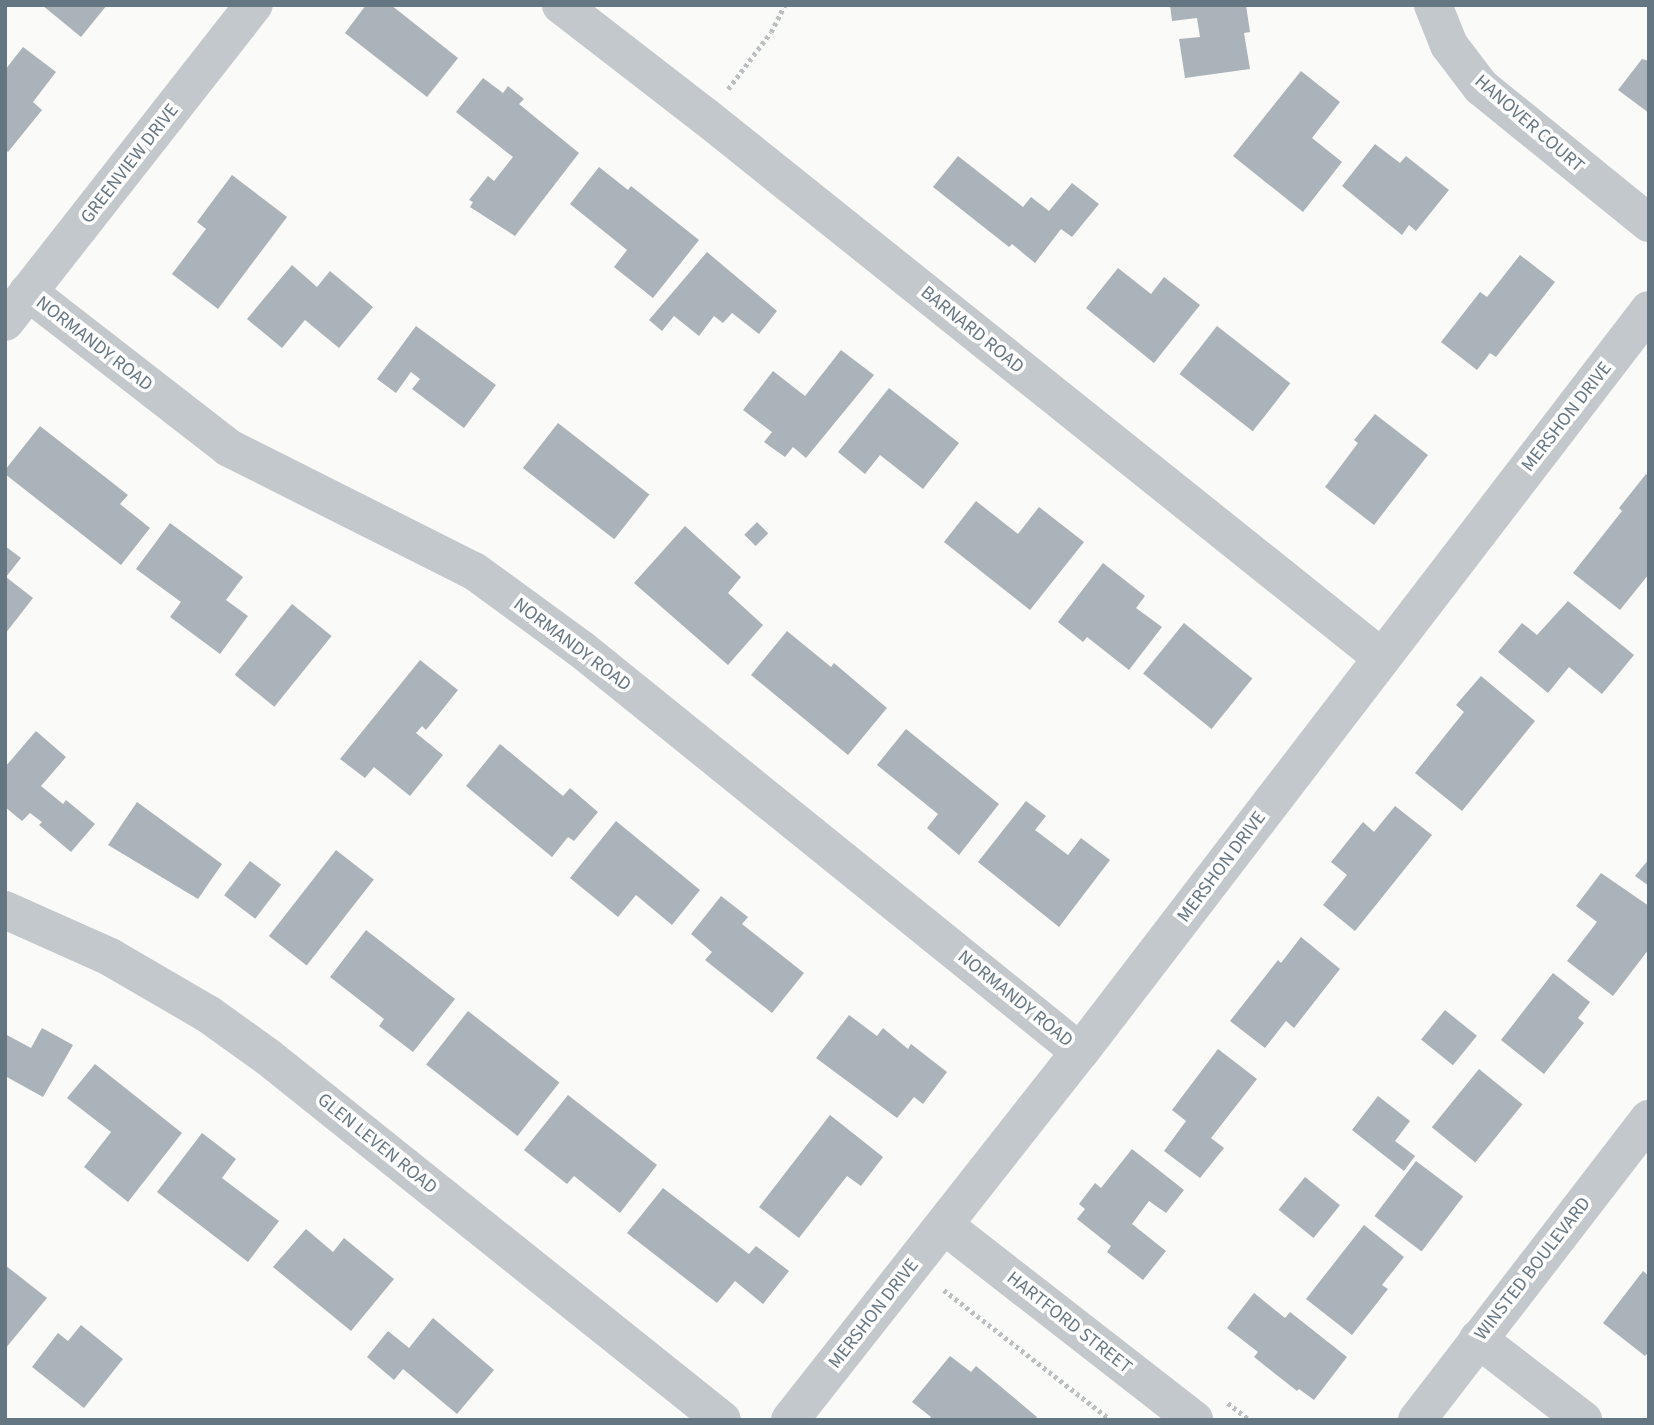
<!DOCTYPE html>
<html>
<head>
<meta charset="utf-8">
<style>
  body { margin:0 }
  #map { position:relative; width:1654px; height:1425px; overflow:hidden; background:#fafaf8; font-family:"Source Sans 3",sans-serif }
  div>[style] { position:absolute }
  .building>* { inset:0; background:#aab3b9; transform-origin:0 0 }
  .path>* { height:4.5px; margin-top:-2.25px; transform-origin:0; background:repeating-linear-gradient(90deg,#bbbfc2 0 3.5px,transparent 0 7px) }
  .minor>* { height:38px; margin:-19px; padding:0 19px; transform-origin:19px; border-radius:19px; background:#c3c8cc }
  span { translate:-50% -50%; white-space:nowrap; text-align:center; line-height:1.15; -webkit-text-stroke:7px #fff; paint-order:stroke }
  .street-label { font-size:19px; color:#657683 }
  .frame { position:absolute; inset:0; border:7px solid #657683; pointer-events:none }
</style>
</head>
<body>
<div id="map">
  <div class="building">
    <i style="clip-path:polygon(42px 5px,107px 5px,81px 37px)"></i>
    <i style="clip-path:polygon(366px 5px,391px 5px,458px 58px,427px 97px,345px 33px)"></i>
    <i style="clip-path:polygon(1170px 5px,1246px 5px,1250px 32px,1244px 33px,1250px 69px,1185px 78px,1179px 39px,1200px 37px,1197px 18px,1172px 21px)"></i>
    <i style="clip-path:polygon(23px 47px,56px 72px,33px 102px,42px 110px,8px 152px,5px 150px,5px 70px)"></i>
    <i style="clip-path:polygon(1642px 59px,1649px 61px,1649px 113px,1618px 90px)"></i>
    <i style="clip-path:polygon(1301px 71px,1340px 102px,1312px 138px,1342px 162px,1303px 212px,1233px 156px)"></i>
    <i style="clip-path:polygon(483px 78px,503px 93px,508px 86px,524px 99px,519px 104px,579px 153px,515px 236px,470px 207px,473px 202px,469px 200px,488px 176px,494px 181px,513px 157px,456px 112px)"></i>
    <i style="clip-path:polygon(1375px 144px,1400px 163px,1406px 156px,1449px 190px,1416px 231px,1409px 225px,1402px 235px,1342px 186px)"></i>
    <i style="clip-path:polygon(958px 156px,1023px 207px,1031px 197px,1049px 211px,1072px 183px,1099px 204px,1072px 237px,1061px 229px,1035px 263px,1012px 244px,1009px 247px,933px 187px)"></i>
    <i style="clip-path:polygon(599px 167px,628px 190px,631px 186px,699px 240px,653px 298px,614px 267px,627px 250px,570px 204px)"></i>
    <i style="clip-path:polygon(232px 175px,287px 217px,218px 309px,172px 274px,206px 229px,197px 222px)"></i>
    <i style="clip-path:polygon(707px 252px,777px 311px,759px 334px,732px 313px,723px 323px,714px 316px,699px 336px,674px 316px,662px 331px,649px 320px)"></i>
    <i style="clip-path:polygon(1520px 255px,1555px 282px,1496px 357px,1490px 353px,1477px 370px,1441px 342px,1480px 292px,1487px 297px)"></i>
    <i style="clip-path:polygon(292px 265px,317px 287px,330px 271px,373px 307px,339px 348px,305px 320px,282px 348px,247px 319px)"></i>
    <i style="clip-path:polygon(1118px 268px,1151px 294px,1164px 277px,1200px 305px,1154px 363px,1086px 308px)"></i>
    <i style="clip-path:polygon(416px 326px,496px 385px,464px 428px,412px 389px,420px 379px,411px 372px,396px 393px,377px 379px)"></i>
    <i style="left:1217px;top:326px;width:93px;height:61px;rotate:38deg"></i>
    <i style="clip-path:polygon(841px 350px,874px 375px,806px 458px,793px 447px,785px 457px,764px 442px,772px 432px,743px 410px,773px 371px,805px 396px)"></i>
    <i style="clip-path:polygon(889px 388px,959px 443px,923px 489px,880px 455px,865px 474px,838px 452px)"></i>
    <i style="clip-path:polygon(1375px 414px,1428px 455px,1374px 525px,1325px 487px,1358px 443px,1354px 440px)"></i>
    <i style="left:558px;top:423px;width:116px;height:57px;rotate:38deg"></i>
    <i style="clip-path:polygon(40px 426px,128px 495px,120px 504px,150px 528px,121px 565px,5px 474px,5px 470px)"></i>
    <i style="clip-path:polygon(1646px 474px,1649px 477px,1649px 574px,1620px 610px,1573px 573px,1622px 511px,1619px 508px)"></i>
    <i style="clip-path:polygon(976px 501px,1018px 534px,1039px 507px,1084px 542px,1030px 610px,944px 542px)"></i>
    <i style="left:757px;top:522px;width:16px;height:18px;rotate:45deg"></i>
    <i style="clip-path:polygon(170px 523px,243px 577px,226px 600px,248px 616px,220px 654px,170px 617px,181px 602px,136px 569px)"></i>
    <i style="clip-path:polygon(685px 526px,741px 577px,728px 593px,763px 625px,728px 665px,634px 583px)"></i>
    <i style="clip-path:polygon(5px 546px,21px 558px,6px 577px,33px 598px,5px 634px)"></i>
    <i style="clip-path:polygon(1103px 563px,1145px 596px,1136px 608px,1162px 627px,1129px 670px,1087px 637px,1083px 642px,1058px 622px)"></i>
    <i style="clip-path:polygon(1568px 601px,1634px 655px,1602px 694px,1569px 667px,1548px 693px,1498px 652px,1522px 623px,1537px 635px)"></i>
    <i style="left:292px;top:604px;width:51px;height:91px;rotate:39deg"></i>
    <i style="left:1184px;top:623px;width:88px;height:65px;rotate:39deg"></i>
    <i style="clip-path:polygon(787px 631px,831px 667px,834px 663px,887px 708px,848px 755px,751px 675px)"></i>
    <i style="clip-path:polygon(420px 660px,458px 690px,426px 730px,422px 726px,416px 733px,443px 755px,410px 796px,374px 767px,365px 778px,340px 759px)"></i>
    <i style="clip-path:polygon(1481px 676px,1535px 721px,1462px 811px,1415px 773px,1464px 712px,1456px 705px)"></i>
    <i style="clip-path:polygon(906px 729px,999px 804px,959px 855px,927px 828px,938px 814px,877px 765px)"></i>
    <i style="clip-path:polygon(36px 731px,66px 757px,41px 786px,63px 804px,66px 800px,95px 824px,71px 852px,39px 825px,42px 822px,30px 813px,22px 821px,5px 807px,5px 767px)"></i>
    <i style="clip-path:polygon(500px 744px,563px 796px,570px 788px,598px 812px,574px 841px,568px 837px,552px 857px,466px 786px)"></i>
    <i style="clip-path:polygon(1026px 801px,1046px 816px,1035px 830px,1068px 855px,1081px 838px,1110px 860px,1059px 927px,978px 862px)"></i>
    <i style="clip-path:polygon(137px 802px,222px 864px,198px 899px,108px 845px)"></i>
    <i style="clip-path:polygon(1395px 806px,1432px 835px,1355px 931px,1323px 905px,1347px 875px,1331px 862px,1363px 822px,1374px 832px)"></i>
    <i style="clip-path:polygon(616px 821px,700px 890px,672px 925px,636px 895px,618px 917px,570px 878px)"></i>
    <i style="left:336px;top:850px;width:48px;height:109px;rotate:38deg"></i>
    <i style="clip-path:polygon(1649px 859px,1649px 886px,1635px 876px)"></i>
    <i style="left:250px;top:861px;width:39px;height:43px;rotate:37deg"></i>
    <i style="clip-path:polygon(1601px 873px,1649px 906px,1649px 949px,1613px 996px,1567px 961px,1597px 922px,1576px 906px)"></i>
    <i style="clip-path:polygon(721px 896px,748px 917px,742px 924px,804px 973px,772px 1013px,705px 960px,712px 952px,691px 934px)"></i>
    <i style="clip-path:polygon(366px 930px,455px 999px,413px 1052px,379px 1026px,384px 1019px,330px 977px)"></i>
    <i style="clip-path:polygon(1301px 937px,1340px 969px,1294px 1028px,1286px 1021px,1265px 1048px,1230px 1021px,1278px 960px,1281px 963px)"></i>
    <i style="clip-path:polygon(1553px 973px,1590px 1002px,1578px 1018px,1584px 1023px,1544px 1074px,1501px 1040px)"></i>
    <i style="left:1445px;top:1010px;width:41px;height:38px;rotate:39deg"></i>
    <i style="left:468px;top:1011px;width:116px;height:68px;rotate:38deg"></i>
    <i style="clip-path:polygon(849px 1015px,877px 1036px,883px 1028px,908px 1049px,911px 1044px,947px 1072px,923px 1104px,914px 1097px,897px 1118px,816px 1058px)"></i>
    <i style="clip-path:polygon(42px 1028px,73px 1045px,43px 1097px,5px 1076px,5px 1034px,31px 1048px)"></i>
    <i style="clip-path:polygon(1218px 1049px,1257px 1079px,1211px 1138px,1224px 1148px,1200px 1178px,1164px 1151px,1186px 1121px,1172px 1110px)"></i>
    <i style="clip-path:polygon(95px 1064px,182px 1133px,128px 1202px,84px 1167px,111px 1132px,67px 1098px)"></i>
    <i style="left:1479px;top:1069px;width:56px;height:75px;rotate:39deg"></i>
    <i style="clip-path:polygon(568px 1095px,657px 1165px,620px 1213px,574px 1176px,567px 1184px,524px 1150px)"></i>
    <i style="clip-path:polygon(1378px 1096px,1410px 1121px,1395px 1141px,1415px 1156px,1404px 1171px,1352px 1130px)"></i>
    <i style="clip-path:polygon(830px 1115px,883px 1157px,861px 1186px,847px 1176px,799px 1238px,759px 1207px)"></i>
    <i style="clip-path:polygon(202px 1133px,236px 1159px,222px 1178px,279px 1221px,248px 1262px,157px 1192px)"></i>
    <i style="clip-path:polygon(1132px 1149px,1184px 1190px,1166px 1213px,1149px 1201px,1132px 1224px,1166px 1251px,1143px 1280px,1107px 1252px,1111px 1246px,1077px 1219px,1085px 1209px,1079px 1204px,1095px 1183px,1101px 1188px)"></i>
    <i style="left:1416px;top:1161px;width:59px;height:69px;rotate:37deg"></i>
    <i style="left:1305px;top:1177px;width:45px;height:42px;rotate:39deg"></i>
    <i style="clip-path:polygon(663px 1188px,749px 1254px,756px 1246px,789px 1271px,763px 1304px,735px 1281px,717px 1303px,627px 1233px)"></i>
    <i style="clip-path:polygon(1364px 1225px,1404px 1257px,1382px 1285px,1388px 1289px,1352px 1335px,1306px 1299px)"></i>
    <i style="clip-path:polygon(306px 1229px,333px 1252px,344px 1238px,394px 1279px,351px 1331px,273px 1267px)"></i>
    <i style="clip-path:polygon(5px 1265px,47px 1298px,5px 1349px)"></i>
    <i style="clip-path:polygon(1643px 1271px,1649px 1276px,1649px 1352px,1645px 1356px,1603px 1323px)"></i>
    <i style="clip-path:polygon(1254px 1293px,1285px 1318px,1290px 1312px,1347px 1357px,1314px 1400px,1299px 1389px,1297px 1391px,1254px 1357px,1258px 1352px,1227px 1328px)"></i>
    <i style="clip-path:polygon(433px 1318px,494px 1370px,457px 1414px,403px 1369px,394px 1380px,367px 1357px,388px 1331px,409px 1348px)"></i>
    <i style="clip-path:polygon(81px 1325px,123px 1359px,84px 1408px,32px 1367px,58px 1333px,68px 1341px)"></i>
    <i style="clip-path:polygon(950px 1356px,971px 1372px,976px 1366px,1037px 1417px,1035px 1420px,929px 1420px,931px 1417px,912px 1402px)"></i>
  </div>
  <div class="path">
    <i style="left:728px;top:89px;width:71px;rotate:-53deg"></i>
    <i style="left:771px;top:32px;width:30px;rotate:-63deg"></i>
    <i style="left:944px;top:1290px;width:212px;rotate:37.9deg"></i>
    <i style="left:1228px;top:1403px;width:28px;rotate:38deg"></i>
  </div>
  <div class="minor">
    <i style="left:561px;top:5px;width:183px;rotate:37.7deg"></i>
    <i style="left:706px;top:117px;width:864px;rotate:38.66deg"></i>
    <i style="left:1433px;top:5px;width:43px;rotate:68.2deg"></i>
    <i style="left:1449px;top:45px;width:53px;rotate:52.7deg"></i>
    <i style="left:1481px;top:87px;width:216px;rotate:39deg"></i>
    <i style="left:28px;top:292px;width:254px;rotate:37.8deg"></i>
    <i style="left:229px;top:448px;width:274px;rotate:26.7deg"></i>
    <i style="left:474px;top:571px;width:132px;rotate:36.1deg"></i>
    <i style="left:581px;top:649px;width:641px;rotate:38.92deg"></i>
    <i style="left:5px;top:322px;width:403px;rotate:-51.9deg"></i>
    <i style="left:5px;top:910px;width:115px;rotate:24.1deg"></i>
    <i style="left:110px;top:957px;width:113px;rotate:30.2deg"></i>
    <i style="left:208px;top:1014px;width:74px;rotate:35.6deg"></i>
    <i style="left:268px;top:1057px;width:581px;rotate:38.64deg"></i>
    <i style="left:945px;top:1226px;width:316px;rotate:37.9deg"></i>
    <i style="left:1478px;top:1339px;width:133px;rotate:37.6deg"></i>
    <i style="left:790px;top:1420px;width:469px;rotate:-51.8deg"></i>
    <i style="left:1080px;top:1052px;width:935px;rotate:-52.52deg"></i>
    <i style="left:1417px;top:1420px;width:380px;rotate:-52.4deg"></i>
  </div>
  <div class="street-label">
    <span style="left:1529px;top:124px;rotate:41deg">HANOVER COURT</span>
    <span style="left:130px;top:164px;rotate:-52deg">GREENVIEW DRIVE</span>
    <span style="left:972px;top:330px;rotate:39deg">BARNARD ROAD</span>
    <span style="left:94px;top:344px;rotate:38deg">NORMANDY ROAD</span>
    <span style="left:1567px;top:417px;rotate:-52deg">MERSHON DRIVE</span>
    <span style="left:572px;top:645px;rotate:37deg">NORMANDY ROAD</span>
    <span style="left:1222px;top:867px;rotate:-53deg">MERSHON DRIVE</span>
    <span style="left:1015px;top:999px;rotate:39deg">NORMANDY ROAD</span>
    <span style="left:377px;top:1144px;rotate:39deg">GLEN LEVEN ROAD</span>
    <span style="left:1533px;top:1269px;rotate:-52deg">WINSTED BOULEVARD</span>
    <span style="left:874px;top:1314px;rotate:-52deg">MERSHON DRIVE</span>
    <span style="left:1069px;top:1323px;rotate:38deg">HARTFORD STREET</span>
  </div>
  <div class="frame"></div>
</div>
</body>
</html>
